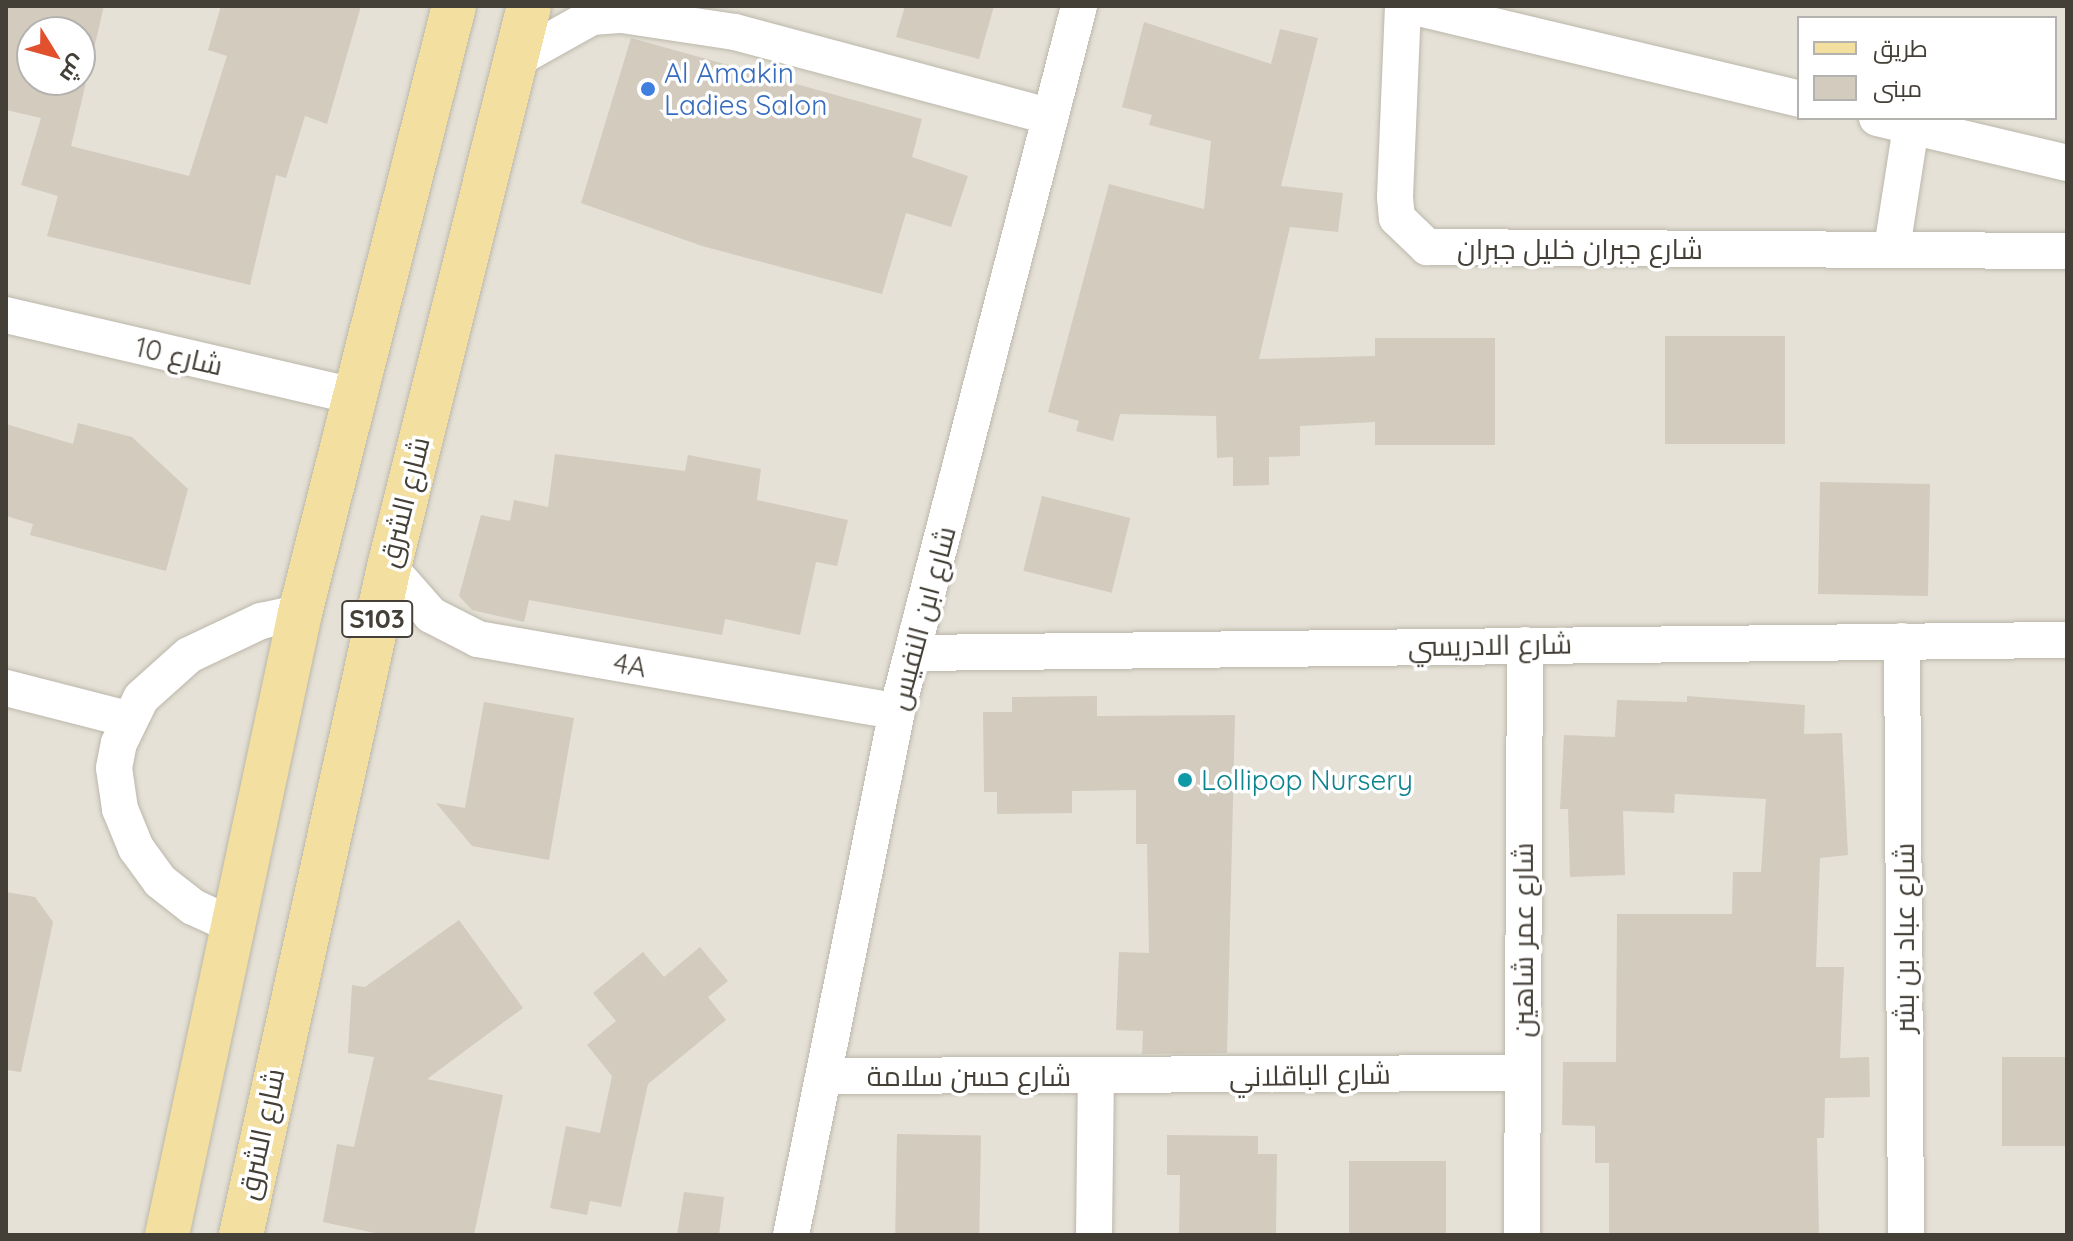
<!DOCTYPE html>
<html>
<head>
<meta charset="utf-8">
<style>
  body { margin:0 }
  #map { position:relative; width:2073px; height:1241px; overflow:hidden; background:#f1efe7; font-family:Quicksand,Cairo,sans-serif }
  div>[style] { position:absolute }
  .residential>* { inset:0; background:#e5e1d6 }
  .building>* { inset:0; background:#d2cbbe; transform-origin:0 0 }
  .roads { filter:drop-shadow(0 0 2px #bcb7ab) drop-shadow(0 0 2px #bcb7ab) }
  .minor>* { height:36px; margin:-18px; padding:0 18px; transform-origin:18px; border-radius:18px; background:#fff }
  .primary>* { height:44px; margin:-22px; padding:0 22px; transform-origin:22px; border-radius:22px; background:#f3df9f }
  .dots>* { width:22px; height:22px; translate:-50% -50%; box-sizing:border-box; border:4px solid #fff; border-radius:50% }
  span { translate:-50% -50%; white-space:nowrap; text-align:center; line-height:1.15; -webkit-text-stroke:7px #fff; paint-order:stroke }
  .shield-label span { padding:2px 6px; background:#fff; border:2px solid; border-radius:6px; -webkit-text-stroke-width:0 }
  .shield-label { font-size:26px; color:#443f37; font-weight:700 }
  .shop-label { font-size:28px; color:#366cbe }
  .left { translate:0 -50%; text-align:left }
  .street-label { font-size:28px; color:#443f37 }
  .culture-label { font-size:28px; color:#0d838f }
  .frame { position:absolute; inset:0; border:8px solid #443f37; pointer-events:none }
  .legend { position:absolute; left:1797px; top:16px; width:260px; height:104px; box-sizing:border-box; background:#fff; border:2px solid #b4b2af; margin:0; padding:10px 14px; list-style:none; font-size:24px; color:#443f37 }
  .legend li { display:flex; align-items:center; gap:16px; height:40px }
  .legend b { width:40px; border:2px solid #b4b2af }
  .north { position:absolute; left:16px; top:16px; width:80px; height:80px; box-sizing:border-box; background:#fff; border:2px solid #b4b2af; border-radius:50%; rotate:127deg; font-size:22px; font-weight:700; line-height:32px; text-align:center; color:#443f37 }
  .north::after { content:''; display:block; margin:auto; width:28px; height:36px; background:#e2512e; clip-path:polygon(50% 0,100% 100%,50% 72%,0 100%) }
</style>
</head>
<body>
<div id="map">
  <div class="residential">
    <i style="clip-path:polygon(evenodd,6px 6px,2067px 6px,2067px 1235px,6px 1235px,6px 6px,1799px 18px,2055px 18px,2055px 118px,1799px 118px,1799px 18px,6px 6px,32px 32px,80px 32px,80px 80px,32px 80px,32px 32px)"></i>
  </div>
  <div class="building">
    <i style="clip-path:polygon(evenodd,6px 6px,104px 6px,71px 146px,189px 176px,227px 56px,208px 50px,221px 6px,361px 6px,327px 124px,305px 116px,286px 178px,276px 175px,250px 285px,47px 236px,58px 196px,21px 185px,41px 118px,6px 110px,6px 6px,32px 32px,80px 32px,80px 80px,32px 80px,32px 32px)"></i>
    <i style="clip-path:polygon(905px 6px,994px 6px,979px 59px,896px 37px)"></i>
    <i style="clip-path:polygon(1144px 22px,1271px 64px,1280px 29px,1318px 38px,1281px 186px,1343px 193px,1338px 232px,1290px 227px,1259px 359px,1375px 356px,1375px 338px,1495px 338px,1495px 445px,1375px 445px,1375px 422px,1300px 426px,1300px 456px,1269px 457px,1269px 485px,1233px 486px,1233px 457px,1217px 458px,1216px 416px,1120px 414px,1113px 441px,1076px 431px,1079px 421px,1048px 412px,1109px 184px,1204px 209px,1211px 141px,1149px 125px,1152px 115px,1122px 107px)"></i>
    <i style="clip-path:polygon(631px 38px,922px 119px,912px 157px,968px 176px,951px 227px,906px 213px,882px 294px,702px 246px,581px 203px)"></i>
    <i style="left:1785px;top:336px;width:108px;height:120px;rotate:90deg"></i>
    <i style="clip-path:polygon(78px 423px,132px 437px,188px 489px,166px 571px,30px 535px,33px 524px,6px 516px,6px 424px,73px 444px)"></i>
    <i style="clip-path:polygon(555px 454px,685px 471px,688px 455px,761px 469px,757px 500px,848px 520px,837px 566px,816px 562px,800px 635px,725px 619px,722px 635px,529px 600px,524px 622px,472px 610px,459px 596px,481px 515px,510px 521px,514px 500px,548px 507px)"></i>
    <i style="left:1820px;top:482px;width:110px;height:112px;rotate:1deg"></i>
    <i style="left:1042px;top:496px;width:91px;height:77px;rotate:14deg"></i>
    <i style="clip-path:polygon(1097px 696px,1097px 716px,1235px 715px,1227px 1053px,1142px 1054px,1143px 1031px,1116px 1030px,1119px 952px,1149px 953px,1147px 844px,1136px 844px,1136px 790px,1072px 791px,1072px 813px,997px 814px,997px 792px,984px 792px,983px 712px,1012px 712px,1012px 697px)"></i>
    <i style="clip-path:polygon(1687px 696px,1805px 705px,1804px 734px,1842px 733px,1848px 855px,1820px 858px,1816px 967px,1844px 967px,1840px 1058px,1869px 1057px,1870px 1097px,1825px 1098px,1824px 1138px,1817px 1138px,1819px 1235px,1609px 1235px,1609px 1163px,1595px 1163px,1595px 1126px,1562px 1125px,1563px 1062px,1616px 1062px,1617px 914px,1732px 914px,1733px 872px,1761px 872px,1766px 799px,1675px 794px,1674px 813px,1623px 811px,1625px 875px,1570px 877px,1568px 809px,1560px 809px,1564px 735px,1615px 737px,1617px 700px,1687px 702px)"></i>
    <i style="clip-path:polygon(484px 702px,574px 718px,549px 860px,472px 846px,436px 803px,465px 808px)"></i>
    <i style="clip-path:polygon(6px 892px,35px 897px,53px 922px,21px 1072px,6px 1070px)"></i>
    <i style="clip-path:polygon(459px 920px,523px 1008px,427px 1079px,503px 1095px,474px 1235px,384px 1235px,323px 1222px,337px 1144px,354px 1147px,374px 1057px,348px 1053px,352px 985px,365px 987px)"></i>
    <i style="clip-path:polygon(700px 947px,728px 981px,708px 997px,726px 1020px,648px 1084px,621px 1207px,590px 1201px,587px 1215px,550px 1208px,566px 1126px,600px 1133px,612px 1076px,587px 1045px,616px 1021px,593px 993px,643px 952px,664px 977px)"></i>
    <i style="left:2002px;top:1057px;width:65px;height:89px"></i>
    <i style="left:897px;top:1134px;width:84px;height:101px;rotate:1deg"></i>
    <i style="clip-path:polygon(1167px 1135px,1258px 1136px,1258px 1154px,1277px 1154px,1276px 1235px,1179px 1235px,1180px 1175px,1167px 1175px)"></i>
    <i style="left:1349px;top:1161px;width:97px;height:74px"></i>
    <i style="clip-path:polygon(684px 1192px,724px 1197px,719px 1235px,677px 1235px)"></i>
  </div>
  <div class="roads">
    <div class="minor">
      <i style="left:1403px;top:6px;width:191px;rotate:92.4deg"></i>
      <i style="left:1395px;top:197px;width:21px;rotate:85deg"></i>
      <i style="left:1397px;top:218px;width:42px;rotate:44deg"></i>
      <i style="left:1427px;top:247px;width:640px;rotate:0.36deg"></i>
      <i style="left:1410px;top:6px;width:400px;rotate:13.4deg"></i>
      <i style="left:515px;top:60px;width:88px;rotate:-29.2deg"></i>
      <i style="left:592px;top:17px;width:30px;rotate:-4deg"></i>
      <i style="left:622px;top:15px;width:114px;rotate:8.6deg"></i>
      <i style="left:735px;top:32px;width:325px;rotate:15deg"></i>
      <i style="left:1877px;top:118px;width:195px;rotate:13.3deg"></i>
      <i style="left:1892px;top:248px;width:123px;rotate:-81.1deg"></i>
      <i style="left:6px;top:315px;width:356px;rotate:13.1deg"></i>
      <i style="left:389px;top:567px;width:64px;rotate:48.8deg"></i>
      <i style="left:431px;top:615px;width:53px;rotate:27.1deg"></i>
      <i style="left:478px;top:639px;width:425px;rotate:9.8deg"></i>
      <i style="left:1902px;top:641px;width:594px;rotate:89.61deg"></i>
      <i style="left:913px;top:653px;width:1154px;rotate:-0.65deg"></i>
      <i style="left:6px;top:688px;width:126px;rotate:14.3deg"></i>
      <i style="left:230px;top:924px;width:41px;rotate:-155.3deg"></i>
      <i style="left:193px;top:907px;width:42px;rotate:-141.8deg"></i>
      <i style="left:160px;top:881px;width:41px;rotate:-126deg"></i>
      <i style="left:136px;top:848px;width:42px;rotate:-112.3deg"></i>
      <i style="left:120px;top:809px;width:41px;rotate:-98.3deg"></i>
      <i style="left:114px;top:768px;width:25px;rotate:-79deg"></i>
      <i style="left:119px;top:743px;width:50px;rotate:-63.9deg"></i>
      <i style="left:141px;top:698px;width:64px;rotate:-41.9deg"></i>
      <i style="left:189px;top:655px;width:80px;rotate:-25.3deg"></i>
      <i style="left:261px;top:621px;width:40px;rotate:-12deg"></i>
      <i style="left:828px;top:1076px;width:695px;rotate:-0.25deg"></i>
      <i style="left:791px;top:1235px;width:535px;rotate:-78.56deg"></i>
      <i style="left:897px;top:711px;width:728px;rotate:-75.52deg"></i>
      <i style="left:1094px;top:1235px;width:158px;rotate:-89.3deg"></i>
      <i style="left:1522px;top:1235px;width:590px;rotate:-89.71deg"></i>
    </div>
    <div class="primary">
      <i style="left:167px;top:1235px;width:636px;rotate:-77.93deg"></i>
      <i style="left:300px;top:613px;width:626px;rotate:-75.76deg"></i>
      <i style="left:241px;top:1235px;width:684px;rotate:-77.51deg"></i>
      <i style="left:389px;top:567px;width:578px;rotate:-75.99deg"></i>
    </div>
  </div>
  <div class="dots">
    <i style="left:648px;top:89px;background:#3f7fe0"></i>
    <i style="left:1185px;top:780px;background:#0f9aa8"></i>
  </div>
  <div class="shield-label">
    <span style="left:377px;top:619px">S103</span>
  </div>
  <div class="shop-label">
    <span class="left" style="left:664px;top:89px">Al Amakin<br>Ladies Salon</span>
  </div>
  <div class="street-label">
    <span style="left:1580px;top:249px">شارع جبران خليل جبران</span>
    <span style="left:179px;top:356px;rotate:13deg">شارع 10</span>
    <span style="left:404px;top:502px;rotate:-76deg">شارع الشرق</span>
    <span style="left:922px;top:618px;rotate:-75deg">شارع ابن النفيس</span>
    <span style="left:1490px;top:645px;rotate:-1deg">شارع الادريسي</span>
    <span style="left:630px;top:665px;rotate:10deg">4A</span>
    <span style="left:1904px;top:938px;rotate:-90deg">شارع عباد بن بشر</span>
    <span style="left:1523px;top:940px;rotate:-90deg">شارع عمر شاهين</span>
    <span style="left:1310px;top:1075px;rotate:-1deg">شارع الباقلاني</span>
    <span style="left:969px;top:1076px">شارع حسن سلامة</span>
    <span style="left:261px;top:1134px;rotate:-78deg">شارع الشرق</span>
  </div>
  <div class="culture-label">
    <span class="left" style="left:1201px;top:780px">Lollipop Nursery</span>
  </div>
  <div class="frame"></div>
  <ul class="legend">
  <li><b style="height:10px;background:#f3df9f"></b>طريق</li>
  <li><b style="height:22px;background:#d2cbbe"></b>مبنى</li>
  </ul>
  <div class="north">ش</div>
</div>
</body>
</html>
